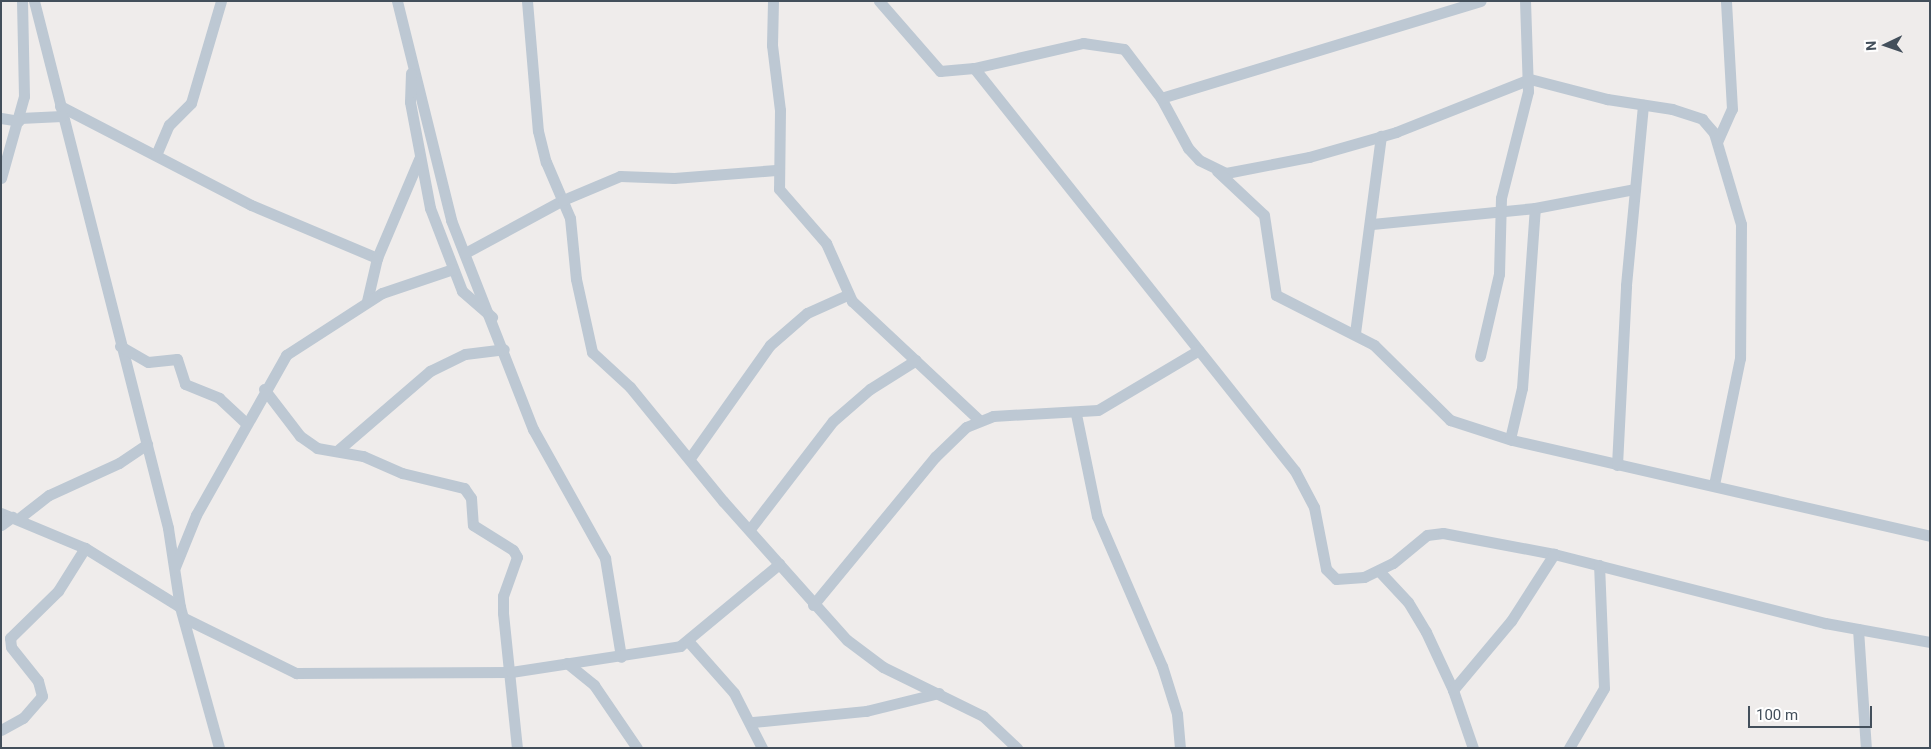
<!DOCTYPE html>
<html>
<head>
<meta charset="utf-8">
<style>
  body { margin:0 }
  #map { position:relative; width:1931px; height:749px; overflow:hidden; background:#efeceb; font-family:Roboto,sans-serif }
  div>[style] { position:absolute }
  .minor>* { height:11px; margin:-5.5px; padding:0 5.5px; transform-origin:5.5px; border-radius:5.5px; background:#bdc8d3 }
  span { translate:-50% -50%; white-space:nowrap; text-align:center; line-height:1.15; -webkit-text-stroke:4.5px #fff; paint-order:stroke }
  .frame { position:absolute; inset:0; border:2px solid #434f5b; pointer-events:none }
  .north { position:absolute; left:1861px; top:20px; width:50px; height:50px; -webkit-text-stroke:4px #fff; paint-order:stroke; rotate:267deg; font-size:14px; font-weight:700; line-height:20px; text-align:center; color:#434f5b }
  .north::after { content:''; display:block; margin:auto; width:18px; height:22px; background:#434f5b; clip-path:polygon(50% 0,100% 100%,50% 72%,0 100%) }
  .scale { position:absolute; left:1748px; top:706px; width:124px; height:22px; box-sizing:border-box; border:2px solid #434f5b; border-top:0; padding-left:6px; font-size:15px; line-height:18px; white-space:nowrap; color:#434f5b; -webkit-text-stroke:4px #fff; paint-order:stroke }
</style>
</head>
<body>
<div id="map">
  <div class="minor">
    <i style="left:34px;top:1px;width:544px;rotate:75.73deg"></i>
    <i style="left:168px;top:528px;width:80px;rotate:81.4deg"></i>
    <i style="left:180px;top:607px;width:146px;rotate:74.5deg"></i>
    <i style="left:397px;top:1px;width:226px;rotate:76.1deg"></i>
    <i style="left:451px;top:220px;width:225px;rotate:68.6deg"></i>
    <i style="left:533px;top:429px;width:148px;rotate:60.8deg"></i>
    <i style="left:605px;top:558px;width:100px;rotate:80.8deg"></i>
    <i style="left:527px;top:1px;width:130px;rotate:85.2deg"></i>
    <i style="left:538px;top:131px;width:32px;rotate:76deg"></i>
    <i style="left:546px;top:162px;width:61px;rotate:66.8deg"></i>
    <i style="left:570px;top:218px;width:61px;rotate:84.4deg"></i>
    <i style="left:576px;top:279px;width:75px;rotate:77.6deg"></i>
    <i style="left:592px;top:352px;width:52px;rotate:42.6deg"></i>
    <i style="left:630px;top:387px;width:147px;rotate:50.8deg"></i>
    <i style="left:723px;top:501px;width:186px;rotate:48.3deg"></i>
    <i style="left:847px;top:640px;width:45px;rotate:36.9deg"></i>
    <i style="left:883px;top:667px;width:111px;rotate:26.1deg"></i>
    <i style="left:983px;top:716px;width:47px;rotate:43.3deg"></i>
    <i style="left:773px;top:1px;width:44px;rotate:91.3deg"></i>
    <i style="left:772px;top:45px;width:65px;rotate:83deg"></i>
    <i style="left:780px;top:110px;width:79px;rotate:90.7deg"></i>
    <i style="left:779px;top:189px;width:72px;rotate:49deg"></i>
    <i style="left:826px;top:243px;width:64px;rotate:65.9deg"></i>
    <i style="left:852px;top:301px;width:173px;rotate:43.1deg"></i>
    <i style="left:879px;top:1px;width:93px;rotate:48.9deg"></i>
    <i style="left:940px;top:71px;width:34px;rotate:-5deg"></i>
    <i style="left:974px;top:68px;width:112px;rotate:-12.9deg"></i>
    <i style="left:1083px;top:43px;width:41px;rotate:8.3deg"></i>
    <i style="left:1124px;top:49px;width:61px;rotate:52.9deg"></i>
    <i style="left:1161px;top:98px;width:57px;rotate:61.6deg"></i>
    <i style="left:1188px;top:148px;width:16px;rotate:47deg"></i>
    <i style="left:1199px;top:160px;width:30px;rotate:26deg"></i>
    <i style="left:1226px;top:173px;width:85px;rotate:-10.9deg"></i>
    <i style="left:1309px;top:157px;width:91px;rotate:-16deg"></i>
    <i style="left:1396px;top:132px;width:144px;rotate:-21.6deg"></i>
    <i style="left:1530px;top:79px;width:80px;rotate:14.6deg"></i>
    <i style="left:1607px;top:99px;width:66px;rotate:8.7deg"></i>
    <i style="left:1672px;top:109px;width:32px;rotate:18deg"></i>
    <i style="left:1702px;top:119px;width:18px;rotate:49deg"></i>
    <i style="left:1714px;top:133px;width:95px;rotate:73.5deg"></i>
    <i style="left:1741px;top:224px;width:134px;rotate:90.4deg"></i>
    <i style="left:1740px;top:358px;width:130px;rotate:101.6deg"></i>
    <i style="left:974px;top:68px;width:515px;rotate:51.46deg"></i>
    <i style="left:1295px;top:471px;width:41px;rotate:62.2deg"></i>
    <i style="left:1314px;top:507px;width:63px;rotate:79deg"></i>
    <i style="left:1326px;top:569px;width:14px;rotate:45deg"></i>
    <i style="left:1336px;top:579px;width:28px;rotate:-4deg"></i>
    <i style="left:1364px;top:577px;width:32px;rotate:-26deg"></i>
    <i style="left:1393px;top:563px;width:44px;rotate:-39.5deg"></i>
    <i style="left:1427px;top:535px;width:16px;rotate:-7deg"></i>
    <i style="left:1443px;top:533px;width:113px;rotate:10.7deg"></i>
    <i style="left:1554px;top:554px;width:280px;rotate:14.3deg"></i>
    <i style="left:1825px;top:623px;width:107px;rotate:10.3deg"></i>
    <i style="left:411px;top:73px;width:29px;rotate:92deg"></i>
    <i style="left:410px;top:102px;width:108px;rotate:79.3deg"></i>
    <i style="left:430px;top:208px;width:89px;rotate:68.9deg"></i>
    <i style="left:462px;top:291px;width:40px;rotate:41deg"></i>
    <i style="left:1161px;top:98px;width:334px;rotate:-16.9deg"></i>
    <i style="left:60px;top:106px;width:215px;rotate:27.4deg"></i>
    <i style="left:251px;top:205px;width:137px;rotate:22.8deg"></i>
    <i style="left:1px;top:118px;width:18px;rotate:9deg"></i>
    <i style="left:20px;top:118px;width:42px;rotate:-2.7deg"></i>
    <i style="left:1717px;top:142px;width:36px;rotate:-66deg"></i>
    <i style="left:1732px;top:109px;width:108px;rotate:-93.2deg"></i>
    <i style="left:156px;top:155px;width:33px;rotate:-67deg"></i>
    <i style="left:169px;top:125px;width:31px;rotate:-45deg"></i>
    <i style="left:191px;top:103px;width:106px;rotate:-73.6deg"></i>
    <i style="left:1217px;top:171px;width:64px;rotate:43.1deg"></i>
    <i style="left:1264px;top:215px;width:81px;rotate:81.5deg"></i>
    <i style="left:1276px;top:295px;width:110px;rotate:27deg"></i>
    <i style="left:1374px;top:345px;width:107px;rotate:44.6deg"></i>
    <i style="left:1450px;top:420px;width:65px;rotate:17.9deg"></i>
    <i style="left:1512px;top:440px;width:429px;rotate:12.9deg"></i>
    <i style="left:1px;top:178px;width:85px;rotate:-74.3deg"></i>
    <i style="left:24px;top:96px;width:95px;rotate:-91.2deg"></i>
    <i style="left:1372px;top:224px;width:164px;rotate:-5.6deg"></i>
    <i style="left:1535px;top:208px;width:102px;rotate:-10.8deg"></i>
    <i style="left:465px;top:253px;width:111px;rotate:-28.4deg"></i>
    <i style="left:563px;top:200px;width:62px;rotate:-22.8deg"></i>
    <i style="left:620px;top:176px;width:54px;rotate:2.1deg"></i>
    <i style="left:674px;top:178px;width:102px;rotate:-4.5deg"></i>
    <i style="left:367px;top:301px;width:44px;rotate:-76.9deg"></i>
    <i style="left:377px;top:258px;width:108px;rotate:-67deg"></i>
    <i style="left:1355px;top:333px;width:199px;rotate:-82.5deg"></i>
    <i style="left:120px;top:346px;width:32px;rotate:30deg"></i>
    <i style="left:148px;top:362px;width:29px;rotate:-6deg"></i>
    <i style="left:177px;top:359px;width:26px;rotate:72deg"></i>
    <i style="left:185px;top:384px;width:37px;rotate:22deg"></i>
    <i style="left:219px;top:398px;width:35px;rotate:43deg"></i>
    <i style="left:1480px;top:356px;width:84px;rotate:-77deg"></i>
    <i style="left:1499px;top:274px;width:76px;rotate:-88.5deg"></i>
    <i style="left:1501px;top:198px;width:110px;rotate:-75.8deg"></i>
    <i style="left:1528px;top:91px;width:90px;rotate:-91.9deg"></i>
    <i style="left:264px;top:389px;width:59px;rotate:52.5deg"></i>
    <i style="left:300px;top:436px;width:21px;rotate:35deg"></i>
    <i style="left:317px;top:448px;width:47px;rotate:9.9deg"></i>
    <i style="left:363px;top:456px;width:43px;rotate:23.6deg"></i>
    <i style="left:402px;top:473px;width:64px;rotate:13.6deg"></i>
    <i style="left:464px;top:488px;width:12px;rotate:55deg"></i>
    <i style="left:471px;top:498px;width:27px;rotate:86deg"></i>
    <i style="left:473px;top:525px;width:47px;rotate:32deg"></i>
    <i style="left:513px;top:550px;width:8px;rotate:60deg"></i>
    <i style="left:517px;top:557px;width:41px;rotate:109.7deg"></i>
    <i style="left:503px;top:596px;width:17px;rotate:90deg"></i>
    <i style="left:503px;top:613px;width:136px;rotate:84.1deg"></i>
    <i style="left:1076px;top:414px;width:104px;rotate:78.4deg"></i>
    <i style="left:1097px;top:516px;width:163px;rotate:66.6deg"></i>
    <i style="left:1162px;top:666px;width:50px;rotate:72.6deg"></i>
    <i style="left:1177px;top:714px;width:34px;rotate:85deg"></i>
    <i style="left:1510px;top:439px;width:52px;rotate:-76.8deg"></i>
    <i style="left:1522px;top:388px;width:180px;rotate:-85.9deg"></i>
    <i style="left:337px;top:451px;width:123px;rotate:-40.7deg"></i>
    <i style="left:430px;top:371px;width:39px;rotate:-26deg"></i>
    <i style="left:465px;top:354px;width:39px;rotate:-7deg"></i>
    <i style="left:690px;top:458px;width:138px;rotate:-54.7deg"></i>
    <i style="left:770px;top:345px;width:49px;rotate:-40.9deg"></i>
    <i style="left:807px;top:313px;width:44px;rotate:-24.2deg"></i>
    <i style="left:1617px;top:465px;width:180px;rotate:-87.1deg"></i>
    <i style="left:1626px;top:285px;width:181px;rotate:-84.6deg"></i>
    <i style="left:1px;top:513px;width:91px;rotate:22.6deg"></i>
    <i style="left:85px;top:548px;width:112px;rotate:31.8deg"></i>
    <i style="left:18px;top:519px;width:39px;rotate:-38deg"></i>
    <i style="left:49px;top:495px;width:77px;rotate:-24.6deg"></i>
    <i style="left:119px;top:463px;width:34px;rotate:-34deg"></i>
    <i style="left:1px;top:525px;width:14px;rotate:-36deg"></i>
    <i style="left:750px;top:529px;width:136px;rotate:-52.5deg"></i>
    <i style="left:833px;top:421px;width:49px;rotate:-40.9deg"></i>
    <i style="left:870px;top:389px;width:54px;rotate:-32.2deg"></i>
    <i style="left:175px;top:567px;width:56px;rotate:-68deg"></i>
    <i style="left:196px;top:515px;width:184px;rotate:-60.6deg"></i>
    <i style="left:286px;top:355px;width:114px;rotate:-32.9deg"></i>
    <i style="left:382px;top:293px;width:75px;rotate:-18.7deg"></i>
    <i style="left:1379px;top:571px;width:42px;rotate:46.9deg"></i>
    <i style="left:1408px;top:602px;width:35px;rotate:59deg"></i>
    <i style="left:1426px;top:632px;width:64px;rotate:65deg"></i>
    <i style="left:1453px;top:690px;width:61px;rotate:71deg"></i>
    <i style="left:813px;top:605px;width:192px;rotate:-50.5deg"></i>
    <i style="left:935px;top:457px;width:43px;rotate:-44.1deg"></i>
    <i style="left:966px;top:427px;width:29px;rotate:-22deg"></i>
    <i style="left:993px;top:416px;width:105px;rotate:-3.3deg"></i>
    <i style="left:1098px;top:410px;width:117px;rotate:-30.7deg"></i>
    <i style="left:184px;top:618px;width:125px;rotate:26.2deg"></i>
    <i style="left:296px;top:673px;width:215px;rotate:-0.3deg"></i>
    <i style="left:511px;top:672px;width:171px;rotate:-8.7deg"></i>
    <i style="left:680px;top:646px;width:129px;rotate:-39.6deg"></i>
    <i style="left:1858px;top:629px;width:119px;rotate:86.2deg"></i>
    <i style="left:688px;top:641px;width:69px;rotate:48.5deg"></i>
    <i style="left:734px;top:693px;width:62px;rotate:63deg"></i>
    <i style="left:567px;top:663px;width:35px;rotate:39deg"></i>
    <i style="left:594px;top:685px;width:76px;rotate:55.7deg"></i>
    <i style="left:1453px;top:690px;width:90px;rotate:-50deg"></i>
    <i style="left:1511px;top:621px;width:80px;rotate:-57.3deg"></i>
    <i style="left:753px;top:722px;width:114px;rotate:-5.6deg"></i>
    <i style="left:866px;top:711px;width:75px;rotate:-13.9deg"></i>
    <i style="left:1px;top:730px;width:25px;rotate:-29deg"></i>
    <i style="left:23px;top:718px;width:29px;rotate:-49deg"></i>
    <i style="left:42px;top:696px;width:16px;rotate:-105deg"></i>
    <i style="left:38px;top:681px;width:43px;rotate:-128.5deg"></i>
    <i style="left:11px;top:647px;width:9px;rotate:-96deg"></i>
    <i style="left:10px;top:638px;width:67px;rotate:-44.4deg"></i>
    <i style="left:58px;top:591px;width:51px;rotate:-57.9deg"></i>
    <i style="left:1569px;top:748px;width:69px;rotate:-59.7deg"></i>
    <i style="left:1604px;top:688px;width:123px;rotate:-92.3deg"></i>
  </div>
  <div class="frame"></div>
  <div class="north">N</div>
  <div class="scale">100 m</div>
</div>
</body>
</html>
